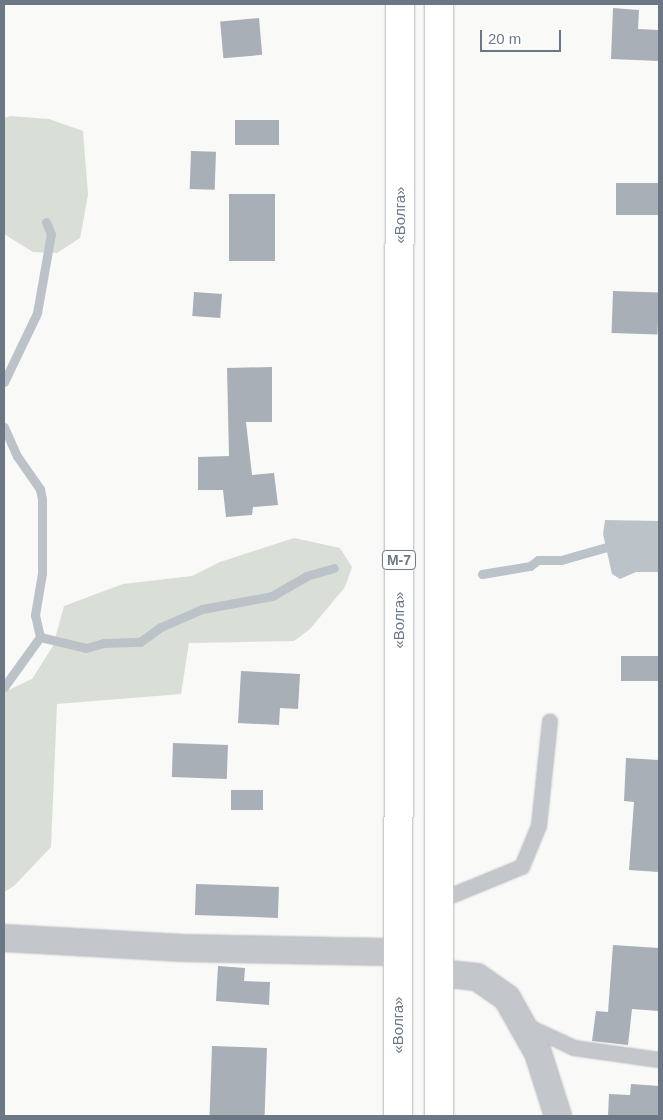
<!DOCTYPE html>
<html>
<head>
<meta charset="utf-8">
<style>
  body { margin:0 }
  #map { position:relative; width:663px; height:1120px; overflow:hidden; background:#f9f9f7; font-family:Helvetica,sans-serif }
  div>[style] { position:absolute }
  .green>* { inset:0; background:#d9ded7 }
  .water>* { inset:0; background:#bbc3c9 }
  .stream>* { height:9px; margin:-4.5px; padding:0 4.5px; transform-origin:4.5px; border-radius:4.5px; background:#bbc3c9 }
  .building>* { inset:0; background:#a9afb6; transform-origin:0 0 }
  .roads { filter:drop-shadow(0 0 1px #b5b7bb) drop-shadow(0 0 1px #b5b7bb) }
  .service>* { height:14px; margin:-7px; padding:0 7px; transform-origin:7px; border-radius:7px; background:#c3c6ca }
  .minor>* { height:26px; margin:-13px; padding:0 13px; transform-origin:13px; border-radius:13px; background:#c3c6ca }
  .trunk>* { height:28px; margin:-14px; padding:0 14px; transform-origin:14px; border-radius:14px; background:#fff }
  span { translate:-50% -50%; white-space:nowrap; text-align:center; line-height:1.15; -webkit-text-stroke:5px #fff; paint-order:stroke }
  .shield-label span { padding:1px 4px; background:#fff; border:1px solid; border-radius:4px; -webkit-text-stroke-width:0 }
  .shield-label { font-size:14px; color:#6c7785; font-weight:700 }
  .street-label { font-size:15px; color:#6c7785 }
  .frame { position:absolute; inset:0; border:5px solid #6c7785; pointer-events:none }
  .scale { position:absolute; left:480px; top:30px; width:81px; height:22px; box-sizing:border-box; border:2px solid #6c7785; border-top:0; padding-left:6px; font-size:15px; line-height:18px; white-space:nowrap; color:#6c7785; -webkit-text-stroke:4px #fff; paint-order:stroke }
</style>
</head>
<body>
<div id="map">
  <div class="green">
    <i style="clip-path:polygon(10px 116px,49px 119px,83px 131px,88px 195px,80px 238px,57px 253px,33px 252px,4px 234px,4px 118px)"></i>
    <i style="clip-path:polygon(294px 538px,340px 548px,352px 567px,345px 587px,310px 629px,294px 641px,189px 643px,181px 694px,57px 704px,51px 847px,14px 886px,4px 892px,4px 692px,32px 679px,53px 646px,64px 606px,123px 584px,192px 576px,220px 562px)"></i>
  </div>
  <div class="water">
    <i style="clip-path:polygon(605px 520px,659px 521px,659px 572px,636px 572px,620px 579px,612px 574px,603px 534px)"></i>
  </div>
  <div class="stream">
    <i style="left:4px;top:382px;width:76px;rotate:-64.4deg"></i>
    <i style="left:37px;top:313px;width:80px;rotate:-80deg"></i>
    <i style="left:51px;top:234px;width:13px;rotate:-113deg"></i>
    <i style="left:4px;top:427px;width:32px;rotate:66deg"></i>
    <i style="left:17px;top:456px;width:40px;rotate:55.1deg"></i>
    <i style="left:40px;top:489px;width:10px;rotate:79deg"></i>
    <i style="left:42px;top:499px;width:74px;rotate:90deg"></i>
    <i style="left:42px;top:573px;width:43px;rotate:99.5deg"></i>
    <i style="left:35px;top:615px;width:23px;rotate:77deg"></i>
    <i style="left:40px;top:637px;width:47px;rotate:13.4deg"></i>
    <i style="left:86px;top:648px;width:19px;rotate:-16deg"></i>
    <i style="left:104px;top:643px;width:36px;rotate:-2deg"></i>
    <i style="left:140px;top:642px;width:26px;rotate:-36deg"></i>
    <i style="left:161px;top:627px;width:45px;rotate:-23.7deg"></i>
    <i style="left:202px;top:609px;width:71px;rotate:-10.5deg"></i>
    <i style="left:272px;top:596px;width:39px;rotate:-30deg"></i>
    <i style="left:306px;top:576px;width:29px;rotate:-16deg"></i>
    <i style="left:482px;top:574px;width:49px;rotate:-9.5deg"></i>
    <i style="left:530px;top:566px;width:10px;rotate:-37deg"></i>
    <i style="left:538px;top:560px;width:23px"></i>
    <i style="left:561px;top:560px;width:48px;rotate:-15.8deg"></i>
    <i style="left:4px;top:687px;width:62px;rotate:-54.2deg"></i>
  </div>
  <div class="building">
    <i style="clip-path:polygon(613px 8px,639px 10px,638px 29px,659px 30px,659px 61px,611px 59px)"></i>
    <i style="left:259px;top:18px;width:37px;height:39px;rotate:85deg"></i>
    <i style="left:235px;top:120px;width:44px;height:25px"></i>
    <i style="left:191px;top:151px;width:25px;height:38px;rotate:2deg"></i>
    <i style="left:659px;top:183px;width:32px;height:43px;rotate:90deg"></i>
    <i style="left:229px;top:194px;width:46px;height:67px"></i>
    <i style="left:613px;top:291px;width:46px;height:42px;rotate:2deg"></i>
    <i style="left:194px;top:292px;width:28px;height:24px;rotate:4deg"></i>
    <i style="clip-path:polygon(272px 367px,272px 422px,246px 422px,252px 475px,274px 473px,278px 505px,253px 507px,252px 515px,226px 517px,223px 490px,198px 490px,198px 457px,229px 456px,227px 368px)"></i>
    <i style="left:659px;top:656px;width:25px;height:38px;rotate:90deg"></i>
    <i style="clip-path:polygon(241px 671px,300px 674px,298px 709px,280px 708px,279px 725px,238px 723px)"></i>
    <i style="left:173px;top:743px;width:55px;height:34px;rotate:2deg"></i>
    <i style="clip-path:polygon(626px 758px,659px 760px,659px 872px,629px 870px,634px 802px,624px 801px)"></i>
    <i style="left:231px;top:790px;width:32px;height:20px"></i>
    <i style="left:196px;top:884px;width:83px;height:31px;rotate:2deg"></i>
    <i style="clip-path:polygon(613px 945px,659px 948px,659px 1011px,632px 1009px,628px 1045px,592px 1041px,596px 1011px,608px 1012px)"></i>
    <i style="clip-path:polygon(218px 966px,245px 968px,244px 981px,270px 982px,269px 1005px,216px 1001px)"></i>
    <i style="left:212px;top:1046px;width:55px;height:70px;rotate:2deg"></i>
    <i style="clip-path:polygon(631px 1084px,659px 1086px,659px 1116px,608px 1116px,609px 1094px,630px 1095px)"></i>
  </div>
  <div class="roads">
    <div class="service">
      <i style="left:439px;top:901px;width:90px;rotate:-22.3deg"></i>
      <i style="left:522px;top:867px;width:44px;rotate:-67.5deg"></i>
      <i style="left:539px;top:826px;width:105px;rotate:-84deg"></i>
      <i style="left:525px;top:1025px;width:54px;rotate:25.1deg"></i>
      <i style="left:574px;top:1048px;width:86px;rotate:8deg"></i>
    </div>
    <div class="minor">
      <i style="left:4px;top:938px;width:179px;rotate:3.2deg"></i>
      <i style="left:183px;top:948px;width:215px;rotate:1.1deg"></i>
      <i style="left:439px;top:973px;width:38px;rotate:6deg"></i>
      <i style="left:477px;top:977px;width:37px;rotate:35deg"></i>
      <i style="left:507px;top:998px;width:63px;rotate:60.6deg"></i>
      <i style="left:538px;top:1053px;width:66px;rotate:72.4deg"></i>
    </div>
    <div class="trunk">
      <i style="left:398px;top:1116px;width:1112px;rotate:-89.9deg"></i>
      <i style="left:439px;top:1116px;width:1112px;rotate:-90deg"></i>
    </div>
  </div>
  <div class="shield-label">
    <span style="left:399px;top:560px">М-7</span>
  </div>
  <div class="street-label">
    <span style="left:400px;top:215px;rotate:-90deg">«Волга»</span>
    <span style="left:399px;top:620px;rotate:-90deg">«Волга»</span>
    <span style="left:398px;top:1025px;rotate:-90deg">«Волга»</span>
  </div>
  <div class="frame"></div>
  <div class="scale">20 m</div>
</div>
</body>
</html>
